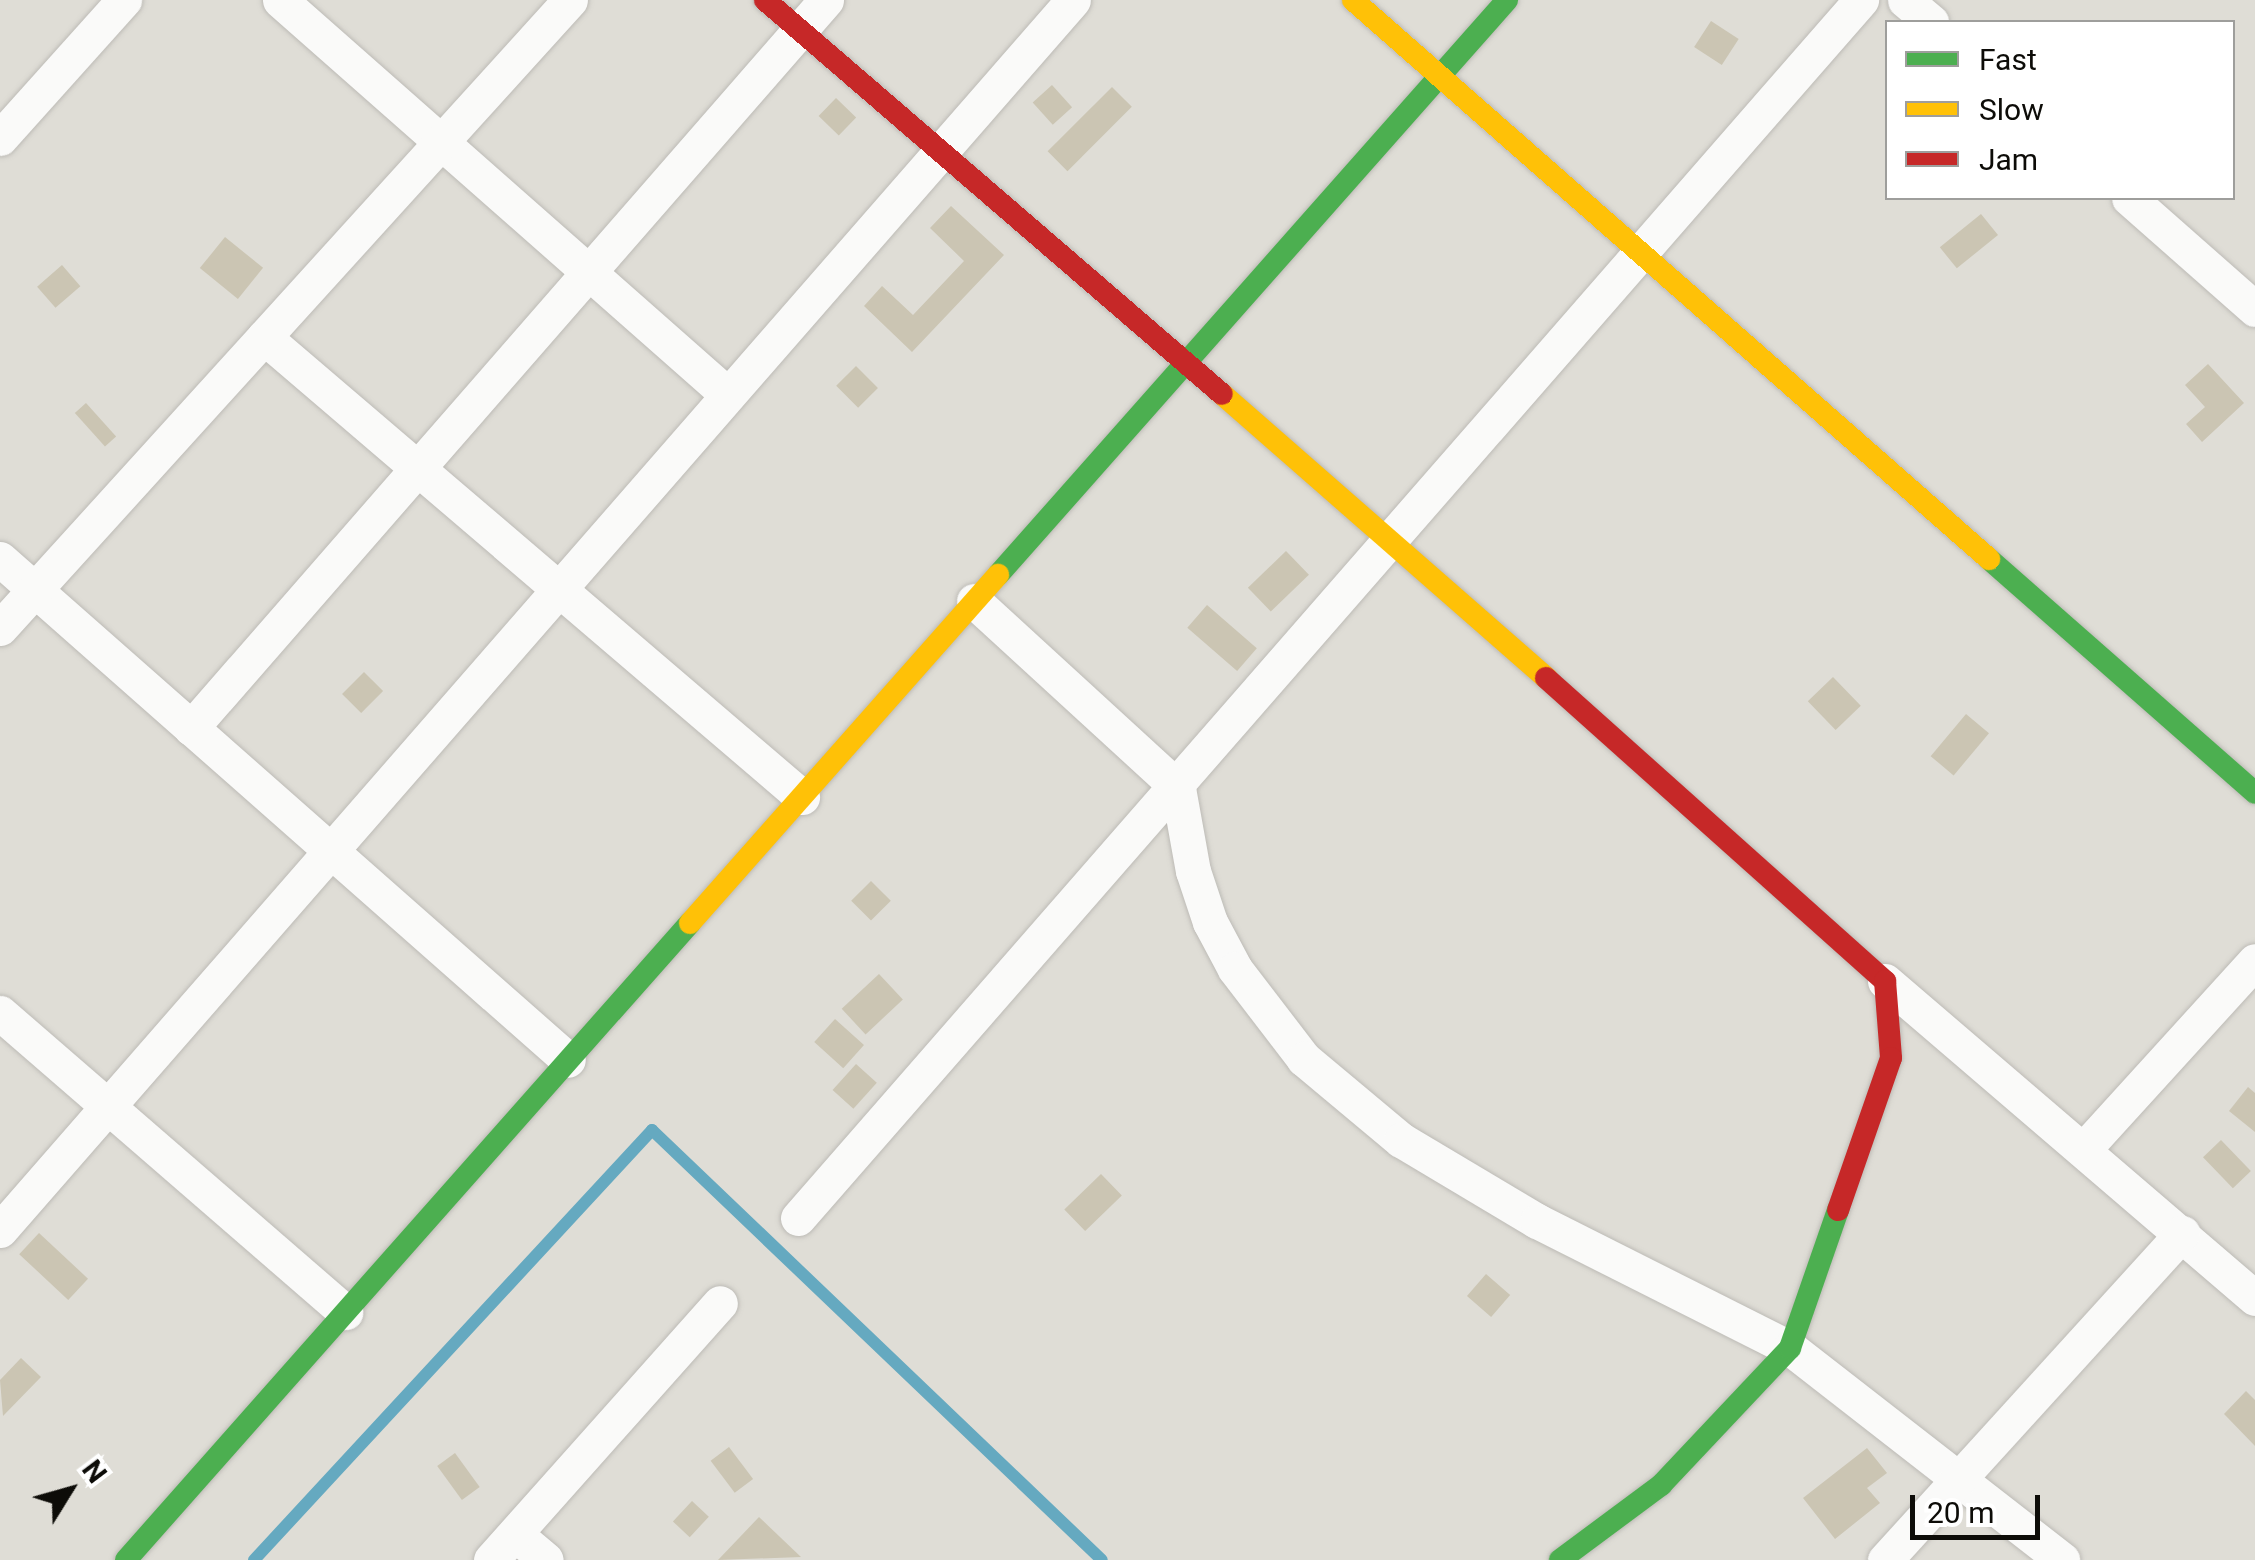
<!DOCTYPE html>
<html>
<head>
<meta charset="utf-8">
<style>
  body { margin:0 }
  #map { position:relative; width:2255px; height:1560px; overflow:hidden; background:#dfddd6; font-family:Roboto,sans-serif }
  div>[style] { position:absolute }
  .stream>* { height:12px; margin:-6px; padding:0 6px; transform-origin:6px; border-radius:6px; background:#65a9c0 }
  .building>* { inset:0; background:#cbc5b3; transform-origin:0 0 }
  .roads { filter:drop-shadow(0 0 2px #bdbbb6) drop-shadow(0 0 2px #bdbbb6) }
  .street>* { height:35px; margin:-17.5px; padding:0 17.5px; transform-origin:17.5px; border-radius:17.5px; background:#fafaf9 }
  .fast>* { height:22px; margin:-11px; padding:0 11px; transform-origin:11px; border-radius:11px; background:#4caf50 }
  .slow>* { height:22px; margin:-11px; padding:0 11px; transform-origin:11px; border-radius:11px; background:#ffc107 }
  .jam>* { height:22px; margin:-11px; padding:0 11px; transform-origin:11px; border-radius:11px; background:#c62828 }
  span { translate:-50% -50%; white-space:nowrap; text-align:center; line-height:1.15; -webkit-text-stroke:10px #fff; paint-order:stroke }
  .legend { position:absolute; left:1885px; top:20px; width:350px; height:180px; box-sizing:border-box; background:#fff; border:2px solid #9e9e9c; margin:0; padding:12px 18px; list-style:none; font-size:30px; color:#0d0c08 }
  .legend li { display:flex; align-items:center; gap:20px; height:50px }
  .legend b { width:50px; border:2px solid #9e9e9c }
  .north { position:absolute; left:20px; top:1440px; width:100px; height:100px; -webkit-text-stroke:8px #fff; paint-order:stroke; rotate:53deg; font-size:28px; font-weight:700; line-height:40px; text-align:center; color:#0d0c08 }
  .north::after { content:''; display:block; margin:auto; width:35px; height:45px; background:#0d0c08; clip-path:polygon(50% 0,100% 100%,50% 72%,0 100%) }
  .scale { position:absolute; left:1910px; top:1495px; width:130px; height:45px; box-sizing:border-box; border:5px solid #0d0c08; border-top:0; padding-left:12px; font-size:30px; line-height:35px; white-space:nowrap; color:#0d0c08; -webkit-text-stroke:8px #fff; paint-order:stroke }
</style>
</head>
<body>
<div id="map">
  <div class="stream">
    <i style="left:254px;top:1560px;width:586px;rotate:-47.21deg"></i>
    <i style="left:652px;top:1130px;width:622px;rotate:43.7deg"></i>
  </div>
  <div class="building">
    <i style="left:1711px;top:21px;width:33px;height:31px;rotate:33deg"></i>
    <i style="left:1052px;top:85px;width:30px;height:26px;rotate:48deg"></i>
    <i style="left:1112px;top:87px;width:28px;height:91px;rotate:45deg"></i>
    <i style="left:836px;top:98px;width:28px;height:25px;rotate:44deg"></i>
    <i style="clip-path:polygon(951px 206px,1004px 255px,912px 352px,864px 306px,882px 286px,913px 315px,964px 261px,930px 228px)"></i>
    <i style="left:1981px;top:214px;width:27px;height:53px;rotate:51deg"></i>
    <i style="left:225px;top:237px;width:49px;height:40px;rotate:39deg"></i>
    <i style="left:62px;top:265px;width:28px;height:33px;rotate:49deg"></i>
    <i style="clip-path:polygon(2208px 364px,2244px 403px,2202px 442px,2186px 424px,2205px 407px,2185px 385px)"></i>
    <i style="left:856px;top:366px;width:31px;height:28px;rotate:45deg"></i>
    <i style="left:86px;top:403px;width:45px;height:15px;rotate:48deg"></i>
    <i style="left:1286px;top:551px;width:33px;height:53px;rotate:46deg"></i>
    <i style="left:1207px;top:605px;width:66px;height:30px;rotate:41deg"></i>
    <i style="left:364px;top:672px;width:27px;height:31px;rotate:45deg"></i>
    <i style="left:1833px;top:677px;width:40px;height:35px;rotate:46deg"></i>
    <i style="left:1966px;top:714px;width:30px;height:55px;rotate:40deg"></i>
    <i style="left:871px;top:881px;width:28px;height:28px;rotate:45deg"></i>
    <i style="left:879px;top:974px;width:35px;height:51px;rotate:47deg"></i>
    <i style="left:835px;top:1019px;width:39px;height:31px;rotate:42deg"></i>
    <i style="left:856px;top:1064px;width:28px;height:35px;rotate:42deg"></i>
    <i style="clip-path:polygon(2248px 1087px,2255px 1093px,2255px 1132px,2229px 1111px)"></i>
    <i style="left:2221px;top:1140px;width:43px;height:25px;rotate:46deg"></i>
    <i style="left:1101px;top:1174px;width:30px;height:51px;rotate:46deg"></i>
    <i style="left:39px;top:1233px;width:67px;height:29px;rotate:43deg"></i>
    <i style="left:1486px;top:1274px;width:32px;height:29px;rotate:41deg"></i>
    <i style="clip-path:polygon(21px 1358px,41px 1377px,3px 1416px,0 1380px)"></i>
    <i style="clip-path:polygon(2246px 1391px,2255px 1400px,2255px 1446px,2224px 1414px)"></i>
    <i style="left:729px;top:1447px;width:40px;height:23px;rotate:53deg"></i>
    <i style="clip-path:polygon(1867px 1448px,1887px 1473px,1867px 1488px,1880px 1503px,1835px 1539px,1803px 1498px)"></i>
    <i style="left:455px;top:1453px;width:42px;height:22px;rotate:54deg"></i>
    <i style="left:692px;top:1501px;width:23px;height:28px;rotate:43deg"></i>
    <i style="clip-path:polygon(759px 1517px,801px 1557px,718px 1560px)"></i>
  </div>
  <div class="roads">
    <div class="street">
      <i style="left:280px;top:0;width:597px;rotate:41.4deg"></i>
      <i style="left:1905px;top:0;width:34px;rotate:40deg"></i>
      <i style="left:0;top:138px;width:186px;rotate:-48.1deg"></i>
      <i style="left:2129px;top:198px;width:168px;rotate:41.4deg"></i>
      <i style="left:264px;top:337px;width:708px;rotate:40.53deg"></i>
      <i style="left:0;top:559px;width:757px;rotate:41.41deg"></i>
      <i style="left:974px;top:601px;width:277px;rotate:42.5deg"></i>
      <i style="left:1178px;top:788px;width:84px;rotate:79.8deg"></i>
      <i style="left:1193px;top:871px;width:54px;rotate:71.6deg"></i>
      <i style="left:1210px;top:922px;width:53px;rotate:62deg"></i>
      <i style="left:1235px;top:969px;width:113px;rotate:52.5deg"></i>
      <i style="left:1304px;top:1059px;width:126px;rotate:39.9deg"></i>
      <i style="left:1401px;top:1140px;width:158px;rotate:30.8deg"></i>
      <i style="left:1537px;top:1221px;width:283px;rotate:26.7deg"></i>
      <i style="left:1790px;top:1348px;width:345px;rotate:37.9deg"></i>
      <i style="left:0;top:628px;width:848px;rotate:-47.77deg"></i>
      <i style="left:191px;top:728px;width:966px;rotate:-48.9deg"></i>
      <i style="left:1885px;top:981px;width:487px;rotate:40.6deg"></i>
      <i style="left:0;top:1013px;width:457px;rotate:40.9deg"></i>
      <i style="left:2084px;top:1149px;width:254px;rotate:-47.7deg"></i>
      <i style="left:798px;top:1218px;width:1617px;rotate:-48.89deg"></i>
      <i style="left:0;top:1230px;width:1632px;rotate:-48.9deg"></i>
      <i style="left:515px;top:1534px;width:40px;rotate:40deg"></i>
      <i style="left:491px;top:1560px;width:344px;rotate:-48.3deg"></i>
      <i style="left:1885px;top:1560px;width:442px;rotate:-47.7deg"></i>
    </div>
    <div class="fast">
      <i style="left:1989px;top:559px;width:354px;rotate:41.3deg"></i>
      <i style="left:998px;top:575px;width:768px;rotate:-48.48deg"></i>
      <i style="left:126px;top:1560px;width:851px;rotate:-48.48deg"></i>
      <i style="left:1560px;top:1560px;width:126px;rotate:-36.6deg"></i>
      <i style="left:1661px;top:1485px;width:188px;rotate:-46.7deg"></i>
      <i style="left:1790px;top:1348px;width:146px;rotate:-70.8deg"></i>
    </div>
    <div class="slow">
      <i style="left:1353px;top:0;width:847px;rotate:41.31deg"></i>
      <i style="left:1222px;top:394px;width:431px;rotate:41.2deg"></i>
      <i style="left:690px;top:923px;width:465px;rotate:-48.5deg"></i>
    </div>
    <div class="jam">
      <i style="left:765px;top:0;width:603px;rotate:40.77deg"></i>
      <i style="left:1546px;top:678px;width:455px;rotate:41.8deg"></i>
      <i style="left:1885px;top:981px;width:77px;rotate:85.5deg"></i>
      <i style="left:1891px;top:1058px;width:161px;rotate:109.2deg"></i>
    </div>
  </div>
  <ul class="legend">
  <li><b style="height:12px;background:#4caf50"></b>Fast</li>
  <li><b style="height:12px;background:#ffc107"></b>Slow</li>
  <li><b style="height:12px;background:#c62828"></b>Jam</li>
  </ul>
  <div class="north">N</div>
  <div class="scale">20 m</div>
</div>
</body>
</html>
